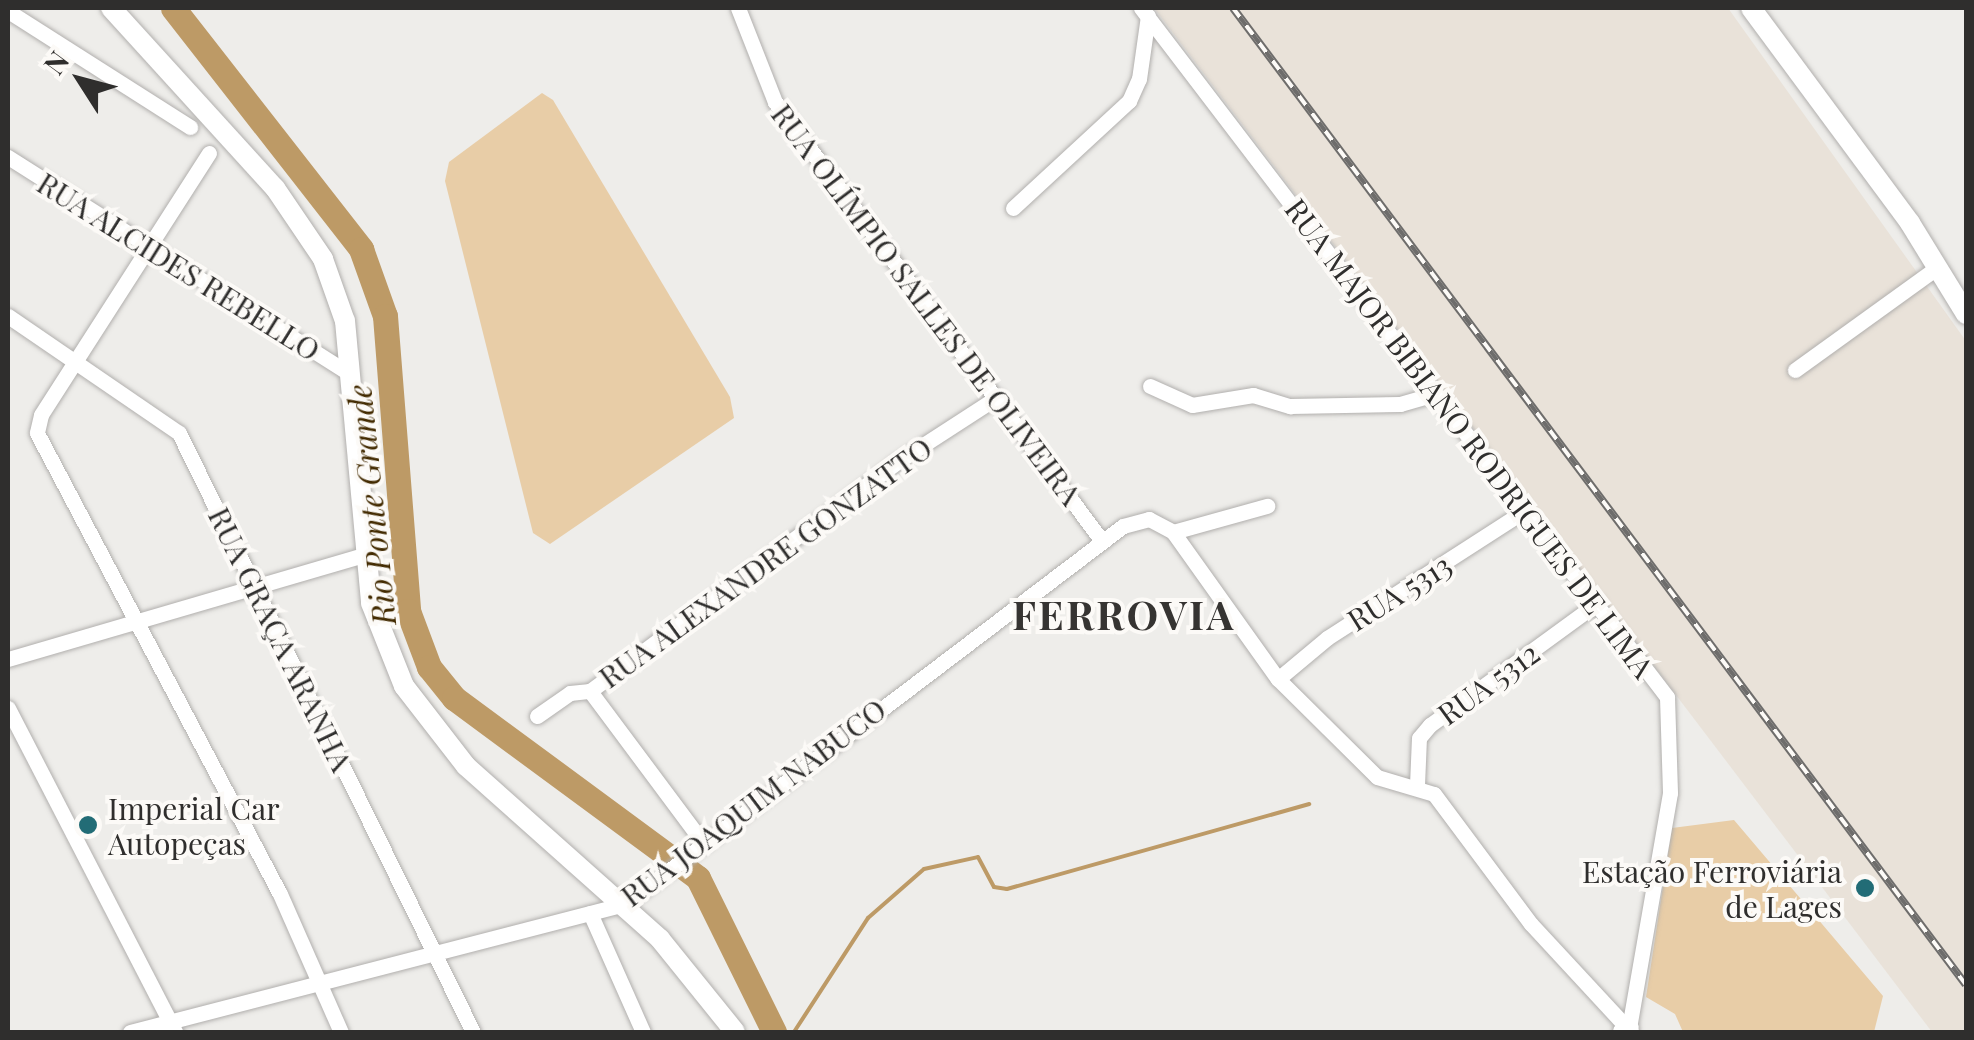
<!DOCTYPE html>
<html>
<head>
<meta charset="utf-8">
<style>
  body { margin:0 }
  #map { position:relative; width:1974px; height:1040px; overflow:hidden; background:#eeedea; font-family:"Playfair Display",serif }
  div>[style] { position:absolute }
  .built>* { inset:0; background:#e9e2d9 }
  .green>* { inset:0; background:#e8cda7 }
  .stream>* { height:4px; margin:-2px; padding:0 2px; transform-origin:2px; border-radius:2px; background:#bd9a66 }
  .river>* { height:25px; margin:-12.5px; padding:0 12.5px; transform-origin:12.5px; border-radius:12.5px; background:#bd9a66 }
  .roads { filter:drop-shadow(0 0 2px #b1afad) drop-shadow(0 0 2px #b1afad) }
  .minor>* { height:15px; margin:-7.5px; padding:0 7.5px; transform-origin:7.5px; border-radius:7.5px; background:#fff }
  .tertiary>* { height:20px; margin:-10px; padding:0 10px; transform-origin:10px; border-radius:10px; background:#fff }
  .rail>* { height:8px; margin-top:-4px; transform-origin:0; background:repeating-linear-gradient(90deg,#fcfaf7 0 11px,#6e6d6c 0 22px); box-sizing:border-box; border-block:2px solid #6e6d6c }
  .dots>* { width:28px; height:28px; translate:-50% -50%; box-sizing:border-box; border:5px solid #fcfaf7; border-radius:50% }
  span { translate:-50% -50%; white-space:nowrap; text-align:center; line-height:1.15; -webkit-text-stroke:8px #fcfaf7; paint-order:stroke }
  .street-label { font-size:30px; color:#2f2e2d }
  .poi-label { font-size:30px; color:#2f2e2d }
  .left { translate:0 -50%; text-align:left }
  .right { translate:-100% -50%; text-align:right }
  .water-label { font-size:32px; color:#422a00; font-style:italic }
  .district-label { font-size:40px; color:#363432; font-weight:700; letter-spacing:2.5px }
  .frame { position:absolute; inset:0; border:10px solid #2f2e2d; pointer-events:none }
  .north { position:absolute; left:30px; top:30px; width:100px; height:100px; -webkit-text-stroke:8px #fcfaf7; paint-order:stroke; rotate:306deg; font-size:28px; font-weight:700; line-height:40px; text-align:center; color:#2f2e2d }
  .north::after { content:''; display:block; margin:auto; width:35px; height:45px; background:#2f2e2d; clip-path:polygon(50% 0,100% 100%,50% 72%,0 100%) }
</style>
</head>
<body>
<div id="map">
  <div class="built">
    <i style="clip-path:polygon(1154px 8px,1728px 8px,1966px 341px,1966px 1032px,1932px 1032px)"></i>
  </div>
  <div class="green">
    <i style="clip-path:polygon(542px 93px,553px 100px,730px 397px,734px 418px,550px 544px,533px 533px,445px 181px,449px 162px)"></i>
    <i style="clip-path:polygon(1734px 820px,1883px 996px,1874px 1032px,1683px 1032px,1675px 1014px,1646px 997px,1672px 828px)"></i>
  </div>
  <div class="stream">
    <i style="left:794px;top:1032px;width:136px;rotate:-57deg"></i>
    <i style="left:868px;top:918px;width:74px;rotate:-41.2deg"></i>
    <i style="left:924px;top:869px;width:55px;rotate:-12.5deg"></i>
    <i style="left:978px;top:857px;width:34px;rotate:62deg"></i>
    <i style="left:994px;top:887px;width:13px;rotate:9deg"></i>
    <i style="left:1007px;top:889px;width:314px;rotate:-15.7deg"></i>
  </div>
  <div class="river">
    <i style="left:173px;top:8px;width:306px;rotate:52deg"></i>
    <i style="left:361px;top:249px;width:71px;rotate:70.3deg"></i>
    <i style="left:385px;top:316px;width:296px;rotate:85.5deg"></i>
    <i style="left:408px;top:611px;width:60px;rotate:69.4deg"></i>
    <i style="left:429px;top:667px;width:40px;rotate:51deg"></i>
    <i style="left:454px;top:698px;width:303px;rotate:36.4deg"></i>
    <i style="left:698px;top:878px;width:172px;rotate:63.7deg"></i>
  </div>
  <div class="roads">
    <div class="minor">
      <i style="left:738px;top:8px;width:101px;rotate:68.5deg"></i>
      <i style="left:775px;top:102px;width:547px;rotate:53.32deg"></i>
      <i style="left:1141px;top:8px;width:867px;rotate:52.64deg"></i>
      <i style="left:1667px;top:697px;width:96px;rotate:88.2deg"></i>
      <i style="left:1670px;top:793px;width:239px;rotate:99.9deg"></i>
      <i style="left:8px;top:11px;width:216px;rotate:32.5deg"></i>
      <i style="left:209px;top:153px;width:311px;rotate:122.7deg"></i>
      <i style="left:41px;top:415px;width:18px;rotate:103deg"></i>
      <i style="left:37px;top:433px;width:521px;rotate:62.21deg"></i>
      <i style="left:280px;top:894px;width:151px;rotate:66.2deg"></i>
      <i style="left:8px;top:157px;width:405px;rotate:32.4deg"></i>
      <i style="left:1013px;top:208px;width:158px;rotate:-42.7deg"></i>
      <i style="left:1129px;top:101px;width:24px;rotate:-66deg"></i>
      <i style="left:1139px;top:79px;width:64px;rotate:-81.9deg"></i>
      <i style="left:8px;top:316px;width:207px;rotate:34.4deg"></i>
      <i style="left:179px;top:433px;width:667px;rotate:63.86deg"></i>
      <i style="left:1795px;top:370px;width:176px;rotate:-35.8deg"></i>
      <i style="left:1150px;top:386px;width:46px;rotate:24.3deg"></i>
      <i style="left:1192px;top:405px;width:62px;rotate:-9.3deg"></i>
      <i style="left:1253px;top:395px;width:39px;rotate:17deg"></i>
      <i style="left:1290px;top:406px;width:110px;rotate:-1deg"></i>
      <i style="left:1400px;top:404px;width:37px;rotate:-16deg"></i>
      <i style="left:1173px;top:532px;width:181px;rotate:54.5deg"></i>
      <i style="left:1278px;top:679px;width:139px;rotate:44.7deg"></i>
      <i style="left:1377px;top:777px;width:59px;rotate:16.6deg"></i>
      <i style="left:1434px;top:794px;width:162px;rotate:53.3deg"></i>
      <i style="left:1531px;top:924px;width:147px;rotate:47.2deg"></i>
      <i style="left:8px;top:659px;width:371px;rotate:-16.3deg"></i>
      <i style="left:1278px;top:679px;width:64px;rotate:-39.9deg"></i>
      <i style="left:1327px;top:638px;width:234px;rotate:-32.8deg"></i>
      <i style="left:8px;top:708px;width:365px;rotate:62.7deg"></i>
      <i style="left:537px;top:716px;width:40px;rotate:-34.9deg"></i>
      <i style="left:570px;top:693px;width:20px;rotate:-6deg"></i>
      <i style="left:1417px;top:785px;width:47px;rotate:-87.6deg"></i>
      <i style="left:1419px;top:738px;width:17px;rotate:-50deg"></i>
      <i style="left:1430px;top:725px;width:207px;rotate:-36.1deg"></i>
      <i style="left:701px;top:840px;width:186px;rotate:-126.7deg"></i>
      <i style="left:590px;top:691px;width:379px;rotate:-36.7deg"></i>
      <i style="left:894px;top:464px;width:123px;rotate:-33deg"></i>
      <i style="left:590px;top:913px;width:130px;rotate:66deg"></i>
      <i style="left:130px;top:1032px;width:511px;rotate:-14.5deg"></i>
      <i style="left:625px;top:904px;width:625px;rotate:-37.2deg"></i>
      <i style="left:1123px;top:526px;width:27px;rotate:-15deg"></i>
      <i style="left:1149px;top:519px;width:27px;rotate:28deg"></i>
      <i style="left:1173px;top:532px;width:98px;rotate:-15.5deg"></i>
    </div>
    <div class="tertiary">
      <i style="left:111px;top:8px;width:244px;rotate:47.7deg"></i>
      <i style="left:275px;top:188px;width:86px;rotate:55.9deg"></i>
      <i style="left:323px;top:259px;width:66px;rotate:70.5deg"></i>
      <i style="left:345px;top:321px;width:283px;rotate:84.7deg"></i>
      <i style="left:371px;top:603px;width:89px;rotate:68.3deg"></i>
      <i style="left:404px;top:686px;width:101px;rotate:52.2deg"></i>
      <i style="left:466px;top:766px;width:260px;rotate:41.7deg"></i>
      <i style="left:660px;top:939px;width:119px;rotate:51.1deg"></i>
      <i style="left:1751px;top:8px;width:267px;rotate:53.5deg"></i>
      <i style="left:1910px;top:223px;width:107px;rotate:58.4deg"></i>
      <i style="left:1623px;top:1032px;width:7px;rotate:-34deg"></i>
    </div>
  </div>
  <div class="rail">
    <i style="left:1233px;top:8px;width:1221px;rotate:53.12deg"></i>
  </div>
  <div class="dots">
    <i style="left:88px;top:825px;background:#226c76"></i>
    <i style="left:1865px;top:888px;background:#226c76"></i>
  </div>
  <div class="street-label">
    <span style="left:179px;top:266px;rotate:32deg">RUA ALCIDES REBELLO</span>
    <span style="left:927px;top:304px;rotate:53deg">RUA OLÍMPIO SALLES DE OLIVEIRA</span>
    <span style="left:1470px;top:438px;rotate:53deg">RUA MAJOR BIBIANO RODRIGUES DE LIMA</span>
    <span style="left:765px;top:562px;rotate:-36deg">RUA ALEXANDRE GONZATTO</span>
    <span style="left:1399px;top:592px;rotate:-32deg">RUA 5313</span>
    <span style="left:281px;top:639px;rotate:64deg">RUA GRAÇA ARANHA</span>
    <span style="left:1488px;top:683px;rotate:-36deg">RUA 5312</span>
    <span style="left:753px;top:802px;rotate:-37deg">RUA JOAQUIM NABUCO</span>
  </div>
  <div class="poi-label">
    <span class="left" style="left:108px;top:825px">Imperial Car<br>Autopeças</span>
    <span class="right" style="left:1842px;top:888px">Estação Ferroviária<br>de Lages</span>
  </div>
  <div class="water-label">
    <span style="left:371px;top:505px;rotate:-96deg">Rio Ponte Grande</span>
  </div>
  <div class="district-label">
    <span style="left:1124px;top:614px">FERROVIA</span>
  </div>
  <div class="frame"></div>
  <div class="north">N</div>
</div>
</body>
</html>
